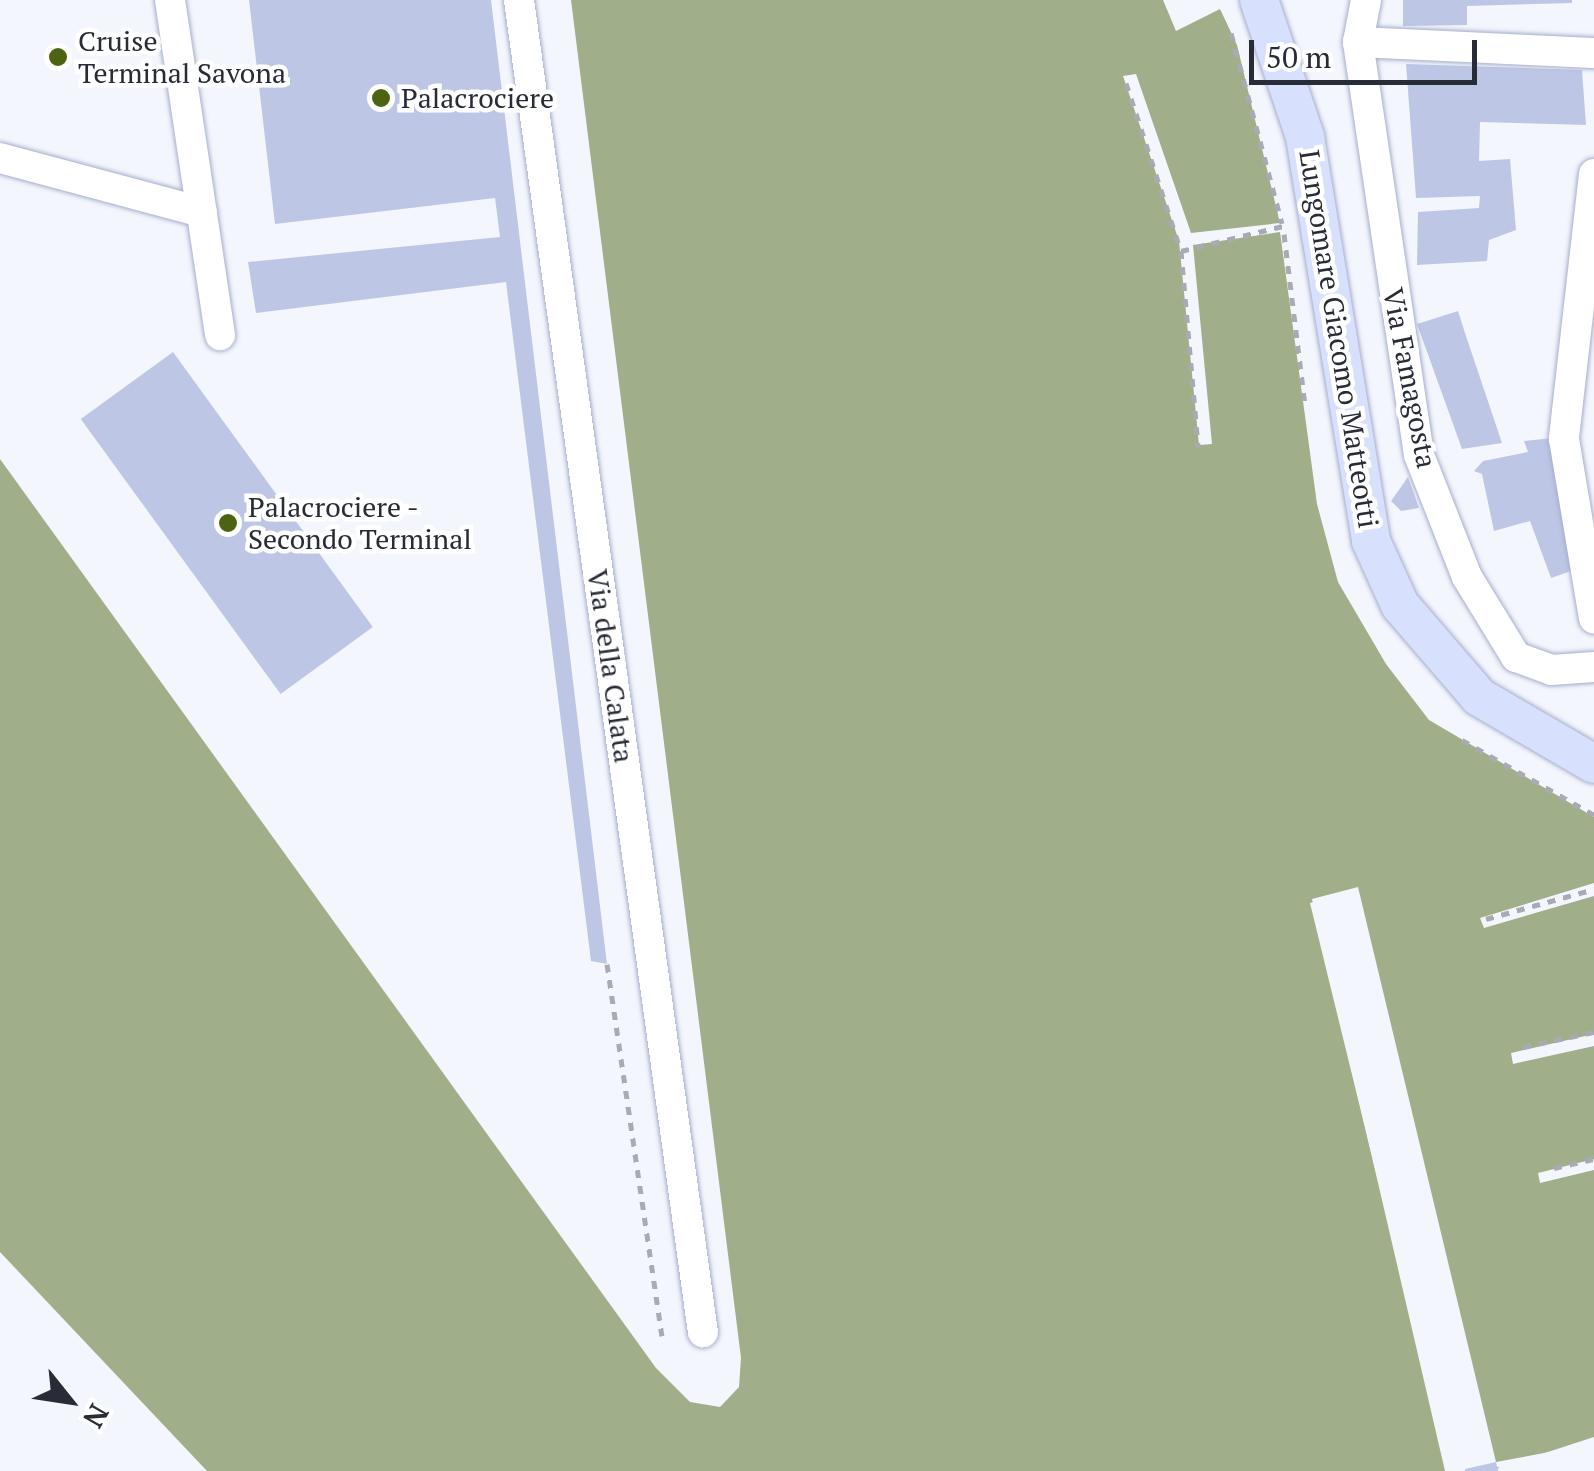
<!DOCTYPE html>
<html>
<head>
<meta charset="utf-8">
<style>
  body { margin:0 }
  #map { position:relative; width:1594px; height:1471px; overflow:hidden; background:#f4f6fd; font-family:"PT Serif",serif }
  div>[style] { position:absolute }
  .water>* { inset:0; background:#a0ae89 }
  .pier>* { inset:0; background:#f4f6fd }
  .building>* { inset:0; background:#bdc7e5; transform-origin:0 0 }
  .path>* { height:5px; margin-top:-2.5px; transform-origin:0; background:repeating-linear-gradient(90deg,#a9abb4 0 8px,transparent 0 16px) }
  .roads { filter:drop-shadow(0 0 2px #a5aecc) drop-shadow(0 0 2px #a5aecc) }
  .minor>* { height:30px; margin:-15px; padding:0 15px; transform-origin:15px; border-radius:15px; background:#fff }
  .major>* { height:38px; margin:-19px; padding:0 19px; transform-origin:19px; border-radius:19px; background:#d7e0fd }
  .dots>* { width:28px; height:28px; translate:-50% -50%; box-sizing:border-box; border:5px solid #fff; border-radius:50% }
  span { translate:-50% -50%; white-space:nowrap; text-align:center; line-height:1.15; -webkit-text-stroke:9px #fff; paint-order:stroke }
  .poi-label { font-size:28px; color:#282c37 }
  .left { translate:0 -50%; text-align:left }
  .street-label { font-size:28px; color:#282c37 }
  .north { position:absolute; left:20px; top:1351px; width:100px; height:100px; -webkit-text-stroke:8px #fff; paint-order:stroke; rotate:120deg; font-size:28px; font-weight:700; line-height:40px; text-align:center; color:#282c37 }
  .north::after { content:''; display:block; margin:auto; width:35px; height:45px; background:#282c37; clip-path:polygon(50% 0,100% 100%,50% 72%,0 100%) }
  .scale { position:absolute; left:1249px; top:40px; width:228px; height:45px; box-sizing:border-box; border:5px solid #282c37; border-top:0; padding-left:12px; font-size:30px; line-height:35px; white-space:nowrap; color:#282c37; -webkit-text-stroke:8px #fff; paint-order:stroke }
</style>
</head>
<body>
<div id="map">
  <div class="water">
    <i style="clip-path:polygon(571px 0,1163px 0,1176px 31px,1220px 9px,1237px 45px,1280px 223px,1191px 233px,1136px 74px,1123px 76px,1179px 241px,1199px 445px,1212px 444px,1193px 245px,1280px 232px,1317px 504px,1338px 582px,1386px 664px,1429px 720px,1594px 817px,1594px 883px,1480px 918px,1484px 928px,1594px 896px,1594px 1034px,1511px 1053px,1513px 1064px,1594px 1046px,1594px 1159px,1538px 1173px,1540px 1183px,1594px 1170px,1594px 1437px,1496px 1469px,1355px 890px,1310px 903px,1449px 1471px,207px 1471px,0 1252px,0 459px,656px 1368px,690px 1402px,720px 1407px,739px 1387px,741px 1358px)"></i>
  </div>
  <div class="pier">
    <i style="clip-path:polygon(1358px 887px,1496px 1462px,1587px 1445px,1508px 1471px,1489px 1464px,1352px 896px,1316px 906px,1454px 1471px,1445px 1471px,1312px 899px)"></i>
  </div>
  <div class="building">
    <i style="clip-path:polygon(249px 0,491px 0,607px 964px,591px 961px,506px 282px,256px 313px,248px 262px,500px 237px,495px 198px,275px 224px)"></i>
    <i style="clip-path:polygon(1403px 0,1572px 0,1572px 3px,1467px 6px,1467px 25px,1403px 26px)"></i>
    <i style="clip-path:polygon(1406px 64px,1582px 70px,1586px 125px,1480px 122px,1479px 161px,1510px 159px,1516px 230px,1489px 240px,1487px 261px,1417px 265px,1418px 212px,1479px 208px,1480px 196px,1416px 198px)"></i>
    <i style="clip-path:polygon(1458px 311px,1465px 333px,1502px 443px,1462px 449px,1417px 324px)"></i>
    <i style="left:173px;top:352px;width:340px;height:114px;rotate:54deg"></i>
    <i style="clip-path:polygon(1553px 438px,1569px 504px,1571px 571px,1551px 578px,1530px 521px,1494px 531px,1482px 474px,1474px 471px,1483px 461px,1528px 452px,1524px 441px)"></i>
    <i style="clip-path:polygon(1408px 477px,1419px 508px,1401px 511px,1391px 501px)"></i>
    <i style="clip-path:polygon(1496px 1462px,1498px 1471px,1465px 1471px,1465px 1469px)"></i>
  </div>
  <div class="path">
    <i style="left:1231px;top:33px;width:197px;rotate:75deg"></i>
    <i style="left:1126px;top:83px;width:177px;rotate:71.9deg"></i>
    <i style="left:1181px;top:251px;width:197px;rotate:85deg"></i>
    <i style="left:1284px;top:234px;width:172px;rotate:83deg"></i>
    <i style="left:1181px;top:251px;width:105px;rotate:-13.8deg"></i>
    <i style="left:1462px;top:740px;width:152px;rotate:29.6deg"></i>
    <i style="left:1486px;top:919px;width:112px;rotate:-15.5deg"></i>
    <i style="left:607px;top:964px;width:376px;rotate:81.6deg"></i>
    <i style="left:1523px;top:1047px;width:73px;rotate:-11.9deg"></i>
    <i style="left:1554px;top:1168px;width:41px;rotate:-12.7deg"></i>
  </div>
  <div class="roads">
    <div class="minor">
      <i style="left:170px;top:0;width:339px;rotate:81.5deg"></i>
      <i style="left:519px;top:0;width:1345px;rotate:82.14deg"></i>
      <i style="left:1366px;top:0;width:43px;rotate:100.8deg"></i>
      <i style="left:1358px;top:42px;width:417px;rotate:81.6deg"></i>
      <i style="left:1419px;top:455px;width:131px;rotate:68.5deg"></i>
      <i style="left:1467px;top:577px;width:94px;rotate:58.5deg"></i>
      <i style="left:1516px;top:657px;width:37px;rotate:20deg"></i>
      <i style="left:1551px;top:670px;width:43px;rotate:-4deg"></i>
      <i style="left:1358px;top:42px;width:236px;rotate:2.7deg"></i>
      <i style="left:0;top:158px;width:209px;rotate:15deg"></i>
      <i style="left:1594px;top:174px;width:267px;rotate:96.5deg"></i>
      <i style="left:1564px;top:439px;width:182px;rotate:80.5deg"></i>
    </div>
    <div class="major">
      <i style="left:1259px;top:0;width:145px;rotate:71.4deg"></i>
      <i style="left:1305px;top:137px;width:409px;rotate:80.7deg"></i>
      <i style="left:1371px;top:541px;width:70px;rotate:65.6deg"></i>
      <i style="left:1400px;top:605px;width:121px;rotate:49.3deg"></i>
      <i style="left:1479px;top:697px;width:133px;rotate:30.2deg"></i>
    </div>
  </div>
  <div class="dots">
    <i style="left:58px;top:57px;background:#4c6311"></i>
    <i style="left:381px;top:98px;background:#4c6311"></i>
    <i style="left:228px;top:523px;background:#4c6311"></i>
  </div>
  <div class="poi-label">
    <span class="left" style="left:78px;top:57px">Cruise<br>Terminal Savona</span>
    <span class="left" style="left:401px;top:98px">Palacrociere</span>
    <span class="left" style="left:248px;top:523px">Palacrociere -<br>Secondo Terminal</span>
  </div>
  <div class="street-label">
    <span style="left:1339px;top:339px;rotate:81deg">Lungomare Giacomo Matteotti</span>
    <span style="left:1410px;top:378px;rotate:79deg">Via Famagosta</span>
    <span style="left:611px;top:666px;rotate:82deg">Via della Calata</span>
  </div>
  <div class="north">N</div>
  <div class="scale">50 m</div>
</div>
</body>
</html>
